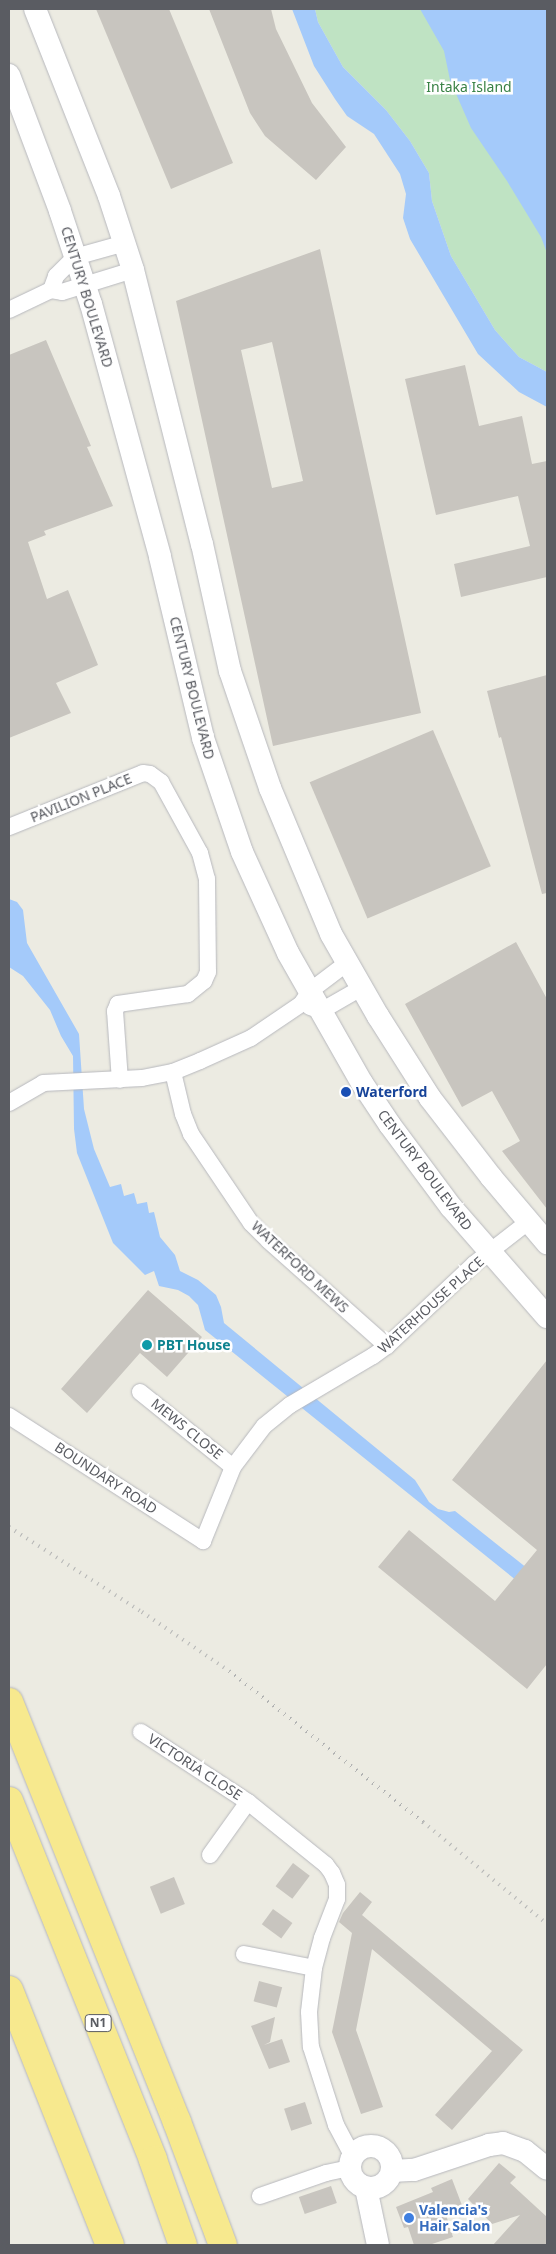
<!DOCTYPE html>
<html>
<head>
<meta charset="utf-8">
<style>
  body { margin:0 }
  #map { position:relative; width:556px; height:2254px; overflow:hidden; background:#ecebe2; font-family:"Noto Sans",sans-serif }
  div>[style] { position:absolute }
  .green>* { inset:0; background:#bfe3c3 }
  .water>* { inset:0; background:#a4cafa }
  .building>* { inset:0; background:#c8c5bf; transform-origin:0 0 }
  .roads { filter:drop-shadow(0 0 1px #b7b8bd) drop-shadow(0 0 1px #b7b8bd) }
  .street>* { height:16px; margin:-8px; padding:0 8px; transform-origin:8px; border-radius:8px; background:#fff }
  .secondary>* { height:22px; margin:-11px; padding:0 11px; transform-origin:11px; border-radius:11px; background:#fff }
  .secondary>.ring { margin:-11px; padding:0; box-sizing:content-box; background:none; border:22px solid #fff; border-radius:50% }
  .highway>* { height:28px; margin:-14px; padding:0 14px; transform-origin:14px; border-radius:14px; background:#f7e98e }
  .rail>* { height:4px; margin-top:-2px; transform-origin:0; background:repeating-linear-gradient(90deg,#b2b3b3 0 1px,transparent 0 7px) }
  .dots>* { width:14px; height:14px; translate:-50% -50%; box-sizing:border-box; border:2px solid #fff; border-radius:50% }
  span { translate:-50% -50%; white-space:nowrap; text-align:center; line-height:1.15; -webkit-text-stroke:5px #fff; paint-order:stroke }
  .shield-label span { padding:1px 4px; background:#fff; border:1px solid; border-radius:4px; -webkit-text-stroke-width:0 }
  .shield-label { font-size:12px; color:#5a5c62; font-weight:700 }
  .park-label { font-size:14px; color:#398245 }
  .street-label { font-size:14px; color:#5a5c62 }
  .transit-label { font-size:14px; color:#164399; font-weight:700 }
  .left { translate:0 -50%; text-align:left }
  .culture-label { font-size:14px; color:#0d838f; font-weight:700 }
  .shop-label { font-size:14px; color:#366cbe; font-weight:700 }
  .frame { position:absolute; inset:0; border:10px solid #5a5c62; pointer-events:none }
</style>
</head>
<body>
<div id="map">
  <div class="green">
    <i style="clip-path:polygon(315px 9px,547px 9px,547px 372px,519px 357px,495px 330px,451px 256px,432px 201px,429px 173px,410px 141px,386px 110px,343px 67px,318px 22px)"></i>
  </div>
  <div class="water">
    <i style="clip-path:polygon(292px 9px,315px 9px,318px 22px,343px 67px,386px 110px,410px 141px,429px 173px,432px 201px,451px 256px,495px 330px,519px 357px,547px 372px,547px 407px,519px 392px,478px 354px,410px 239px,403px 218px,406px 194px,400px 174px,374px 134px,347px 116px,335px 99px,314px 66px)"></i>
    <i style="clip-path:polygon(420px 9px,547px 9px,547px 253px,541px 237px,507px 181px,471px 128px,450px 80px,444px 51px)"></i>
    <i style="clip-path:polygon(9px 899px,17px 902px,23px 910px,27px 943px,79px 1034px,84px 1109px,94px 1149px,110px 1187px,121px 1184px,124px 1196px,134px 1193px,137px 1204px,147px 1202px,149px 1213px,154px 1212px,160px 1237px,175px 1255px,180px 1271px,198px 1280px,216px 1295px,221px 1307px,224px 1323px,415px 1480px,429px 1502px,438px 1509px,449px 1512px,455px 1511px,547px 1584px,547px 1605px,205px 1330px,198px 1305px,189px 1296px,178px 1290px,159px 1286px,154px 1271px,145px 1275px,113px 1243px,77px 1153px,74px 1129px,73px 1056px,61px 1036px,50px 1010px,23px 976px,9px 967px)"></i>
  </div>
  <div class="building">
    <i style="clip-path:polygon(96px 9px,169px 9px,233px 163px,171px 189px)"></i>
    <i style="clip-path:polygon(209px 9px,271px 9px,276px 29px,312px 103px,346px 147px,316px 180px,265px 136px,250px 113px)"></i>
    <i style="clip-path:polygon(evenodd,320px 249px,421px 713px,273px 746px,176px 301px,320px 249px,272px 342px,303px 481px,272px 488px,241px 350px,272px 342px)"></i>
    <i style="clip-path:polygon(46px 340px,91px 446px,87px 447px,113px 506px,44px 531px,46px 535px,28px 542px,47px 599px,68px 590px,98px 665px,56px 683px,71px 713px,9px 738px,9px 355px)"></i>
    <i style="clip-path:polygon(465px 365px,479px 426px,522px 416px,532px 464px,547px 461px,547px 577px,461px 597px,454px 564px,530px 546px,518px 496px,436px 515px,405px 379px)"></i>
    <i style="clip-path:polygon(547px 675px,547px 893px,542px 894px,501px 737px,499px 738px,487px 691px)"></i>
    <i style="left:433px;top:730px;width:148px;height:134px;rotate:67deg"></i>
    <i style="clip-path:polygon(516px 942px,547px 999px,547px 1209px,502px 1151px,520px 1141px,492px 1091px,462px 1107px,405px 1004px)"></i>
    <i style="clip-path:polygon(148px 1290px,202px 1337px,167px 1377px,140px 1353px,87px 1413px,61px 1389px)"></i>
    <i style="clip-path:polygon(547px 1360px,547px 1664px,527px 1689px,378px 1567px,409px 1530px,495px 1601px,537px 1550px,452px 1480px)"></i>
    <i style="left:293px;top:1863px;width:21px;height:29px;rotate:37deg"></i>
    <i style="left:174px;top:1877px;width:29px;height:26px;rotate:68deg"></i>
    <i style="clip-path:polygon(360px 1892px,372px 1902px,362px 1915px,523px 2050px,452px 2130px,435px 2115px,492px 2051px,372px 1949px,356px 2030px,383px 2107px,361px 2114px,332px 2032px,352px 1933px,339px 1922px,343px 1913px)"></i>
    <i style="left:273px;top:1909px;width:24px;height:19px;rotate:36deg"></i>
    <i style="left:259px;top:1981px;width:24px;height:21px;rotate:15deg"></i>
    <i style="clip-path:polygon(275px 2017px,270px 2042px,264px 2045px,282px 2039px,290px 2062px,269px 2069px,251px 2026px)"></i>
    <i style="left:305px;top:2102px;width:23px;height:22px;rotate:72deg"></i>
    <i style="clip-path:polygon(499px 2163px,516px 2177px,510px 2183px,547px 2217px,547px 2245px,493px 2245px,520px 2215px,492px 2224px,468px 2199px)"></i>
    <i style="clip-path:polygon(452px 2179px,463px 2208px,446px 2215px,453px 2237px,429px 2245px,414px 2245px,408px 2227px,404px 2228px,396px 2207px,433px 2192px,431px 2188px)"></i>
    <i style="left:331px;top:2186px;width:18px;height:34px;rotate:71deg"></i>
  </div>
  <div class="roads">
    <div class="street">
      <i style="left:51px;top:290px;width:15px;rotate:-70deg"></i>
      <i style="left:56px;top:276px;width:27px;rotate:-45deg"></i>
      <i style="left:75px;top:257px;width:52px;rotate:-15.6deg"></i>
      <i style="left:9px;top:310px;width:47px;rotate:-25.5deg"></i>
      <i style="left:51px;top:290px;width:11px;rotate:10deg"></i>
      <i style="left:62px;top:292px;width:74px;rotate:-17.2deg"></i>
      <i style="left:9px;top:827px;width:144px;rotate:-21.9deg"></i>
      <i style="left:143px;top:773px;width:7px;rotate:8deg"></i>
      <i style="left:150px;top:774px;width:14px;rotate:36deg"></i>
      <i style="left:161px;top:782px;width:81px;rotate:61.2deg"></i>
      <i style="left:200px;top:853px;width:27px;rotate:75deg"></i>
      <i style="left:207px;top:879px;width:93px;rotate:89.4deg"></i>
      <i style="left:208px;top:972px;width:10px;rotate:114deg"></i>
      <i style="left:204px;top:981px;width:21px;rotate:141deg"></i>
      <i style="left:188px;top:994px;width:71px;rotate:171.9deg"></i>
      <i style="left:118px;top:1004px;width:8px;rotate:113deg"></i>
      <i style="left:115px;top:1011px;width:69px;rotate:85.9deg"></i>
      <i style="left:310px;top:1007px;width:12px;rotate:20deg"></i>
      <i style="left:321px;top:1011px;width:46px;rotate:-29.9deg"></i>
      <i style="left:173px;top:1072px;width:43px;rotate:76.6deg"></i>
      <i style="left:183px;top:1114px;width:22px;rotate:68deg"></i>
      <i style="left:191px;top:1134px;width:107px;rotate:56deg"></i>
      <i style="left:251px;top:1223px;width:25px;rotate:45deg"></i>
      <i style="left:269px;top:1241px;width:158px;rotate:41.7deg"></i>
      <i style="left:9px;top:1103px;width:39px;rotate:-30deg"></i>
      <i style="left:43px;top:1083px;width:99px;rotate:-2.9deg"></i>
      <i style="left:142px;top:1078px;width:32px;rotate:-11deg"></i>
      <i style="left:173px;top:1072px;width:29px;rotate:-22deg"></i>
      <i style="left:200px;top:1061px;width:56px;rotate:-24.3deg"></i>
      <i style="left:251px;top:1038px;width:60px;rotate:-34.2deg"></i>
      <i style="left:301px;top:1004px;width:16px;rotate:-55deg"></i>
      <i style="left:310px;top:991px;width:46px;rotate:-37.1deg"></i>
      <i style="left:140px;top:1392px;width:119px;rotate:38.9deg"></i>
      <i style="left:9px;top:1416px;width:231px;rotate:32.8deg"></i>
      <i style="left:203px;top:1541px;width:80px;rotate:-67.9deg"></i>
      <i style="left:233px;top:1467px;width:51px;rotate:-52.9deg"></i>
      <i style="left:264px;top:1426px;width:33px;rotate:-39deg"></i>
      <i style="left:290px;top:1405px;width:96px;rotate:-30.6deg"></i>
      <i style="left:373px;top:1356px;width:17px;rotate:-36deg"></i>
      <i style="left:387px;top:1346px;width:120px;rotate:-43.3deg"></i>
      <i style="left:474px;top:1264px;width:68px;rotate:-37.9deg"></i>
      <i style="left:141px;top:1732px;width:128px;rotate:33.2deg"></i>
      <i style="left:248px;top:1802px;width:100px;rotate:38.9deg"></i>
      <i style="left:326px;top:1865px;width:10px;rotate:53deg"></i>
      <i style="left:332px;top:1873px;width:13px;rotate:67deg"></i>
      <i style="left:337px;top:1885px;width:14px;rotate:90deg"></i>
      <i style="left:337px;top:1899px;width:42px;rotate:111deg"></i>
      <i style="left:322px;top:1938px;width:31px;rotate:105deg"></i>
      <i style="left:314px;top:1968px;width:44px;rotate:96.5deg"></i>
      <i style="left:309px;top:2012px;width:35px;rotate:87deg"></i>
      <i style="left:311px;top:2047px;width:82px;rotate:72.2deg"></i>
      <i style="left:336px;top:2125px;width:34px;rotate:62deg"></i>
      <i style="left:210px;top:1855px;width:65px;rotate:-54.4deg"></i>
      <i style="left:244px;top:1954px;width:71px;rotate:11.3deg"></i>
      <i style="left:260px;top:2196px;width:70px;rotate:-19.2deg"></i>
      <i style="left:326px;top:2173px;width:24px;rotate:-12deg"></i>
    </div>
    <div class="secondary">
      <i style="left:35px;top:9px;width:201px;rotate:68.4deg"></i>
      <i style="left:109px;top:196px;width:78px;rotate:72deg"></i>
      <i style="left:133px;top:270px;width:283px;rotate:75.9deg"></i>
      <i style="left:202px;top:544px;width:130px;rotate:77.6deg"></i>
      <i style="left:230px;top:671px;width:124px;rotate:71.1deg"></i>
      <i style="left:270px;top:788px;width:158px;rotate:67.3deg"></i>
      <i style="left:331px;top:934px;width:95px;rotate:60.2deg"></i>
      <i style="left:378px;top:1016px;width:97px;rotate:57.6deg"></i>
      <i style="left:430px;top:1098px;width:100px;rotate:52.3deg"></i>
      <i style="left:491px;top:1177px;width:87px;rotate:49.7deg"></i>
      <i style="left:9px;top:75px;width:145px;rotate:69.4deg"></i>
      <i style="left:60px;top:211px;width:98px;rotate:71.6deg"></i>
      <i style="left:91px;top:304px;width:262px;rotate:74.7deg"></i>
      <i style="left:160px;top:557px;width:186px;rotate:76.6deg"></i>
      <i style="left:203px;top:738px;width:120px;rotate:71.1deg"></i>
      <i style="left:242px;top:852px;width:111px;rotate:65.5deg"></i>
      <i style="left:288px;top:953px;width:150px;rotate:60.4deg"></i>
      <i style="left:362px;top:1083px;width:50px;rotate:56.3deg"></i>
      <i style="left:390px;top:1125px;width:102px;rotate:53.4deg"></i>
      <i style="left:451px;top:1207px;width:146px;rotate:48.9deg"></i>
      <i class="ring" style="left:350px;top:2146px;width:20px;height:20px"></i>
      <i style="left:392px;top:2171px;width:22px;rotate:-3deg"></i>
      <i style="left:414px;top:2170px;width:79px;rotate:-18.4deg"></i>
      <i style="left:489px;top:2145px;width:14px;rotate:-8deg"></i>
      <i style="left:503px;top:2143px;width:23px;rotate:20deg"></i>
      <i style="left:525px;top:2151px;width:28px;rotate:39deg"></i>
      <i style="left:366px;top:2188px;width:58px;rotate:78.1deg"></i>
    </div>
    <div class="highway">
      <i style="left:9px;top:1702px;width:452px;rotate:68.2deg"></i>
      <i style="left:177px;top:2122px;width:131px;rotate:69.5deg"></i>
      <i style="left:9px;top:1801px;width:387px;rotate:68.1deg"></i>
      <i style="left:153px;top:2160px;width:90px;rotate:70.6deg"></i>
      <i style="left:9px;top:1990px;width:274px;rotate:68.4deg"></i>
    </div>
  </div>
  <div class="rail">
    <i style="left:9px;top:1527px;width:158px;rotate:32.6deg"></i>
    <i style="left:142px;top:1612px;width:105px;rotate:34.1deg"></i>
    <i style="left:229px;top:1671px;width:246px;rotate:37.9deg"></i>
    <i style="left:423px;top:1822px;width:161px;rotate:39.4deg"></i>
  </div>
  <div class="dots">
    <i style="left:346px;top:1092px;background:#1a4fb4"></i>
    <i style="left:147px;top:1345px;background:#0f9aa8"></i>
    <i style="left:409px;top:2218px;background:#3f7fe0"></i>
  </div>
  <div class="shield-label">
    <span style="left:98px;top:2023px">N1</span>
  </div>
  <div class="park-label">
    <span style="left:469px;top:87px">Intaka Island</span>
  </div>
  <div class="street-label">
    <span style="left:87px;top:297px;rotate:73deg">CENTURY BOULEVARD</span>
    <span style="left:192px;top:688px;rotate:76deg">CENTURY BOULEVARD</span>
    <span style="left:81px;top:798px;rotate:-22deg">PAVILION PLACE</span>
    <span style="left:425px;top:1170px;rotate:53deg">CENTURY BOULEVARD</span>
    <span style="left:300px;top:1267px;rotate:43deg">WATERFORD MEWS</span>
    <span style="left:431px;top:1305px;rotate:-42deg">WATERHOUSE PLACE</span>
    <span style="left:187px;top:1429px;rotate:39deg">MEWS CLOSE</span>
    <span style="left:106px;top:1478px;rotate:33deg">BOUNDARY ROAD</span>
    <span style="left:195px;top:1767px;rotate:33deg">VICTORIA CLOSE</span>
  </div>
  <div class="transit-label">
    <span class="left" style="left:356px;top:1092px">Waterford</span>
  </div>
  <div class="culture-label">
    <span class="left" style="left:157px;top:1345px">PBT House</span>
  </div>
  <div class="shop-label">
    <span class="left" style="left:419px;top:2218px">Valencia's<br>Hair Salon</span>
  </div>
  <div class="frame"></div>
</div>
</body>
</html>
